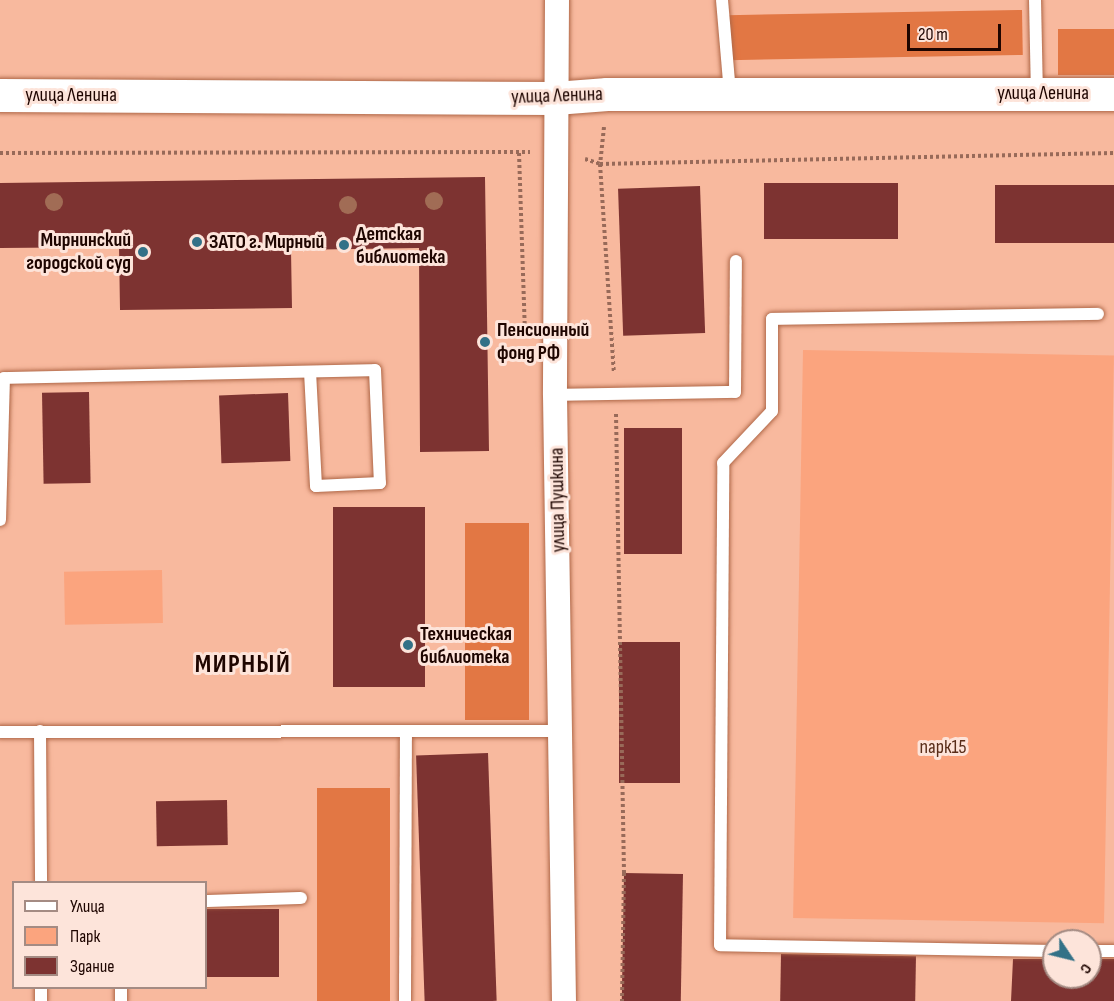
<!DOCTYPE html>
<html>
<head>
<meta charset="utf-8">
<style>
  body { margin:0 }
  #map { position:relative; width:1114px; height:1001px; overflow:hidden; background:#f8b99e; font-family:"Sofia Sans Condensed",sans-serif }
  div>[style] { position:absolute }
  .green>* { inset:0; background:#fba47e; transform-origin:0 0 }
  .forest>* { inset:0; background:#e27744; transform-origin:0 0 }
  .building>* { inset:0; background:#7d3331; transform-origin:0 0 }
  .path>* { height:4px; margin-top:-2px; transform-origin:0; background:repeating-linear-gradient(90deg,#986a59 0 3px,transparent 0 6px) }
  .roads { filter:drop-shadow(0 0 2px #af6747) drop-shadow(0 0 2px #af6747) }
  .lane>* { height:12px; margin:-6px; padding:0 6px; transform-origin:6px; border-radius:6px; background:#fff }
  .street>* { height:24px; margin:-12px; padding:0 12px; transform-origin:12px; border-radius:12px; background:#fff }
  .secondary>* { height:33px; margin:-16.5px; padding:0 16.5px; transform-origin:16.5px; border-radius:16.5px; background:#fff }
  .trees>* { width:18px; height:18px; margin:-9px; border-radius:50%; background:#a16c55 }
  .dots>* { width:16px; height:16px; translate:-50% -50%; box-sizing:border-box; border:3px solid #fde4da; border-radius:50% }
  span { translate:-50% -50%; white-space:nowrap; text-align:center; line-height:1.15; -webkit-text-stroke:6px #fde4da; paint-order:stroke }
  .street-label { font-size:20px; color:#1e0500 }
  .poi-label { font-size:20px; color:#1e0500; font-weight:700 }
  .left { translate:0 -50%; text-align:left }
  .right { translate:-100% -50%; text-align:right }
  .park-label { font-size:20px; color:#592d19 }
  .district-label { font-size:26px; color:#1e0500; font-weight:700; letter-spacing:1.5px }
  .legend { position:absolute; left:12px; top:881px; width:195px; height:108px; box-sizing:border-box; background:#fde4da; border:2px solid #a48b83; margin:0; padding:8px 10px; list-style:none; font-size:18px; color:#1e0500 }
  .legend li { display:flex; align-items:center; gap:12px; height:30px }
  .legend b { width:30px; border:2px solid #a48b83 }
  .north { position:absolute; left:1042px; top:929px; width:60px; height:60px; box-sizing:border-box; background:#fde4da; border:2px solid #a48b83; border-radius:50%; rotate:125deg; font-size:16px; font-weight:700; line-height:24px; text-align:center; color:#1e0500 }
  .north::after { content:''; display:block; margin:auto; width:21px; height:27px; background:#337187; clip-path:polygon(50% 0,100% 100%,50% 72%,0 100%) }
  .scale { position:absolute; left:907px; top:24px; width:94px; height:27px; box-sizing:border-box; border:3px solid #1e0500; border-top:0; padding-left:8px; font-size:18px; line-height:21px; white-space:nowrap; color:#1e0500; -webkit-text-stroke:4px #fde4da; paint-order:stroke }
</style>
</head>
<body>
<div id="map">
  <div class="green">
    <i style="left:803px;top:350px;width:311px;height:568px;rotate:1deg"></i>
    <i style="left:162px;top:570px;width:53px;height:98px;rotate:89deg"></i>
  </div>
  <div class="forest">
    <i style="left:1022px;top:10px;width:45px;height:295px;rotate:89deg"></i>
    <i style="left:1114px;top:29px;width:46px;height:56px;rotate:90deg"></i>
    <i style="left:465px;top:523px;width:64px;height:197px"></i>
    <i style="left:317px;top:788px;width:73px;height:213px"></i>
  </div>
  <div class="building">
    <i style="clip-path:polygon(485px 177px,489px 451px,420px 452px,419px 248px,291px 250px,292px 308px,120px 310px,119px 247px,0 248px,0 183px)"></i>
    <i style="left:898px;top:183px;width:56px;height:134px;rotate:90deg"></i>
    <i style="left:1114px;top:185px;width:58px;height:119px;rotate:90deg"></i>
    <i style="left:700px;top:186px;width:147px;height:82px;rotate:88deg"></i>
    <i style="left:89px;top:392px;width:91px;height:47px;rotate:89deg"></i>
    <i style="left:288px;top:393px;width:68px;height:69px;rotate:88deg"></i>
    <i style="left:682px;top:428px;width:126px;height:58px;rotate:90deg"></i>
    <i style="left:333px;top:507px;width:92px;height:180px"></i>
    <i style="left:619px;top:642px;width:61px;height:141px"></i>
    <i style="left:488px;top:753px;width:248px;height:72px;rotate:88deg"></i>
    <i style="left:227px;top:800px;width:45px;height:71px;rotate:89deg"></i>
    <i style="left:624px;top:873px;width:59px;height:128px;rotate:1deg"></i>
    <i style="left:206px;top:909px;width:73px;height:68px"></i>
    <i style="left:781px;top:954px;width:135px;height:47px;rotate:1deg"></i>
    <i style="clip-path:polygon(1013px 959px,1054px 959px,1054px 977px,1090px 977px,1090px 959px,1114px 959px,1114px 1001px,1011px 1001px)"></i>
  </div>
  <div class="path">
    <i style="left:604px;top:127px;width:37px;rotate:96deg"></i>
    <i style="left:600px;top:164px;width:209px;rotate:86.2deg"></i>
    <i style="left:0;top:153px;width:530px;rotate:-0.11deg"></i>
    <i style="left:519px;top:153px;width:182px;rotate:88.1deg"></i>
    <i style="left:585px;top:159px;width:16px;rotate:18deg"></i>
    <i style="left:600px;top:164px;width:514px;rotate:-1.23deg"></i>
    <i style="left:616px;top:414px;width:459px;rotate:89deg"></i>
    <i style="left:624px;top:873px;width:128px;rotate:90.9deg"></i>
  </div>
  <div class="roads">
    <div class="lane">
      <i style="left:722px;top:0;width:94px;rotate:85.1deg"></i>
      <i style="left:1035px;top:0;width:92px;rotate:88.8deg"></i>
      <i style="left:555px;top:395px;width:180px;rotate:-1deg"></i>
      <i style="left:735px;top:392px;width:131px;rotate:-89.6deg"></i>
      <i style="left:0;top:520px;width:142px;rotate:-88.4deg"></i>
      <i style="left:4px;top:378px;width:371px;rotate:-1.2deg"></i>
      <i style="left:375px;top:370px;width:113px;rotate:87.5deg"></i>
      <i style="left:380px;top:483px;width:64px;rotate:177.3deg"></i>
      <i style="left:316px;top:486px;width:114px;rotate:-93deg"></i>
      <i style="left:40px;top:731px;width:151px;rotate:89.6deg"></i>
      <i style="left:0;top:732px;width:562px;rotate:-0.1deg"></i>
      <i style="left:206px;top:901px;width:95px;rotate:-1.8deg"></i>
      <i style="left:1054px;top:951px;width:334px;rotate:-179deg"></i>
      <i style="left:720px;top:945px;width:482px;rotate:-89.6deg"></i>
      <i style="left:723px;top:463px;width:71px;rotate:-46.7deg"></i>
      <i style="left:772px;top:411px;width:92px;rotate:-90deg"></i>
      <i style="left:772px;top:319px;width:326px;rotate:-0.9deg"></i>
      <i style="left:1090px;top:951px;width:24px"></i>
      <i style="left:41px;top:988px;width:13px;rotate:90deg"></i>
      <i style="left:121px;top:988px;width:13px;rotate:90deg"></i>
      <i style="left:405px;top:1001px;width:269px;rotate:-89.8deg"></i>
    </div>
    <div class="street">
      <i style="left:557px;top:0;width:395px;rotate:90.3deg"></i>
      <i style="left:555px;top:395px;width:606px;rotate:89.15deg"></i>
    </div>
    <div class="secondary">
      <i style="left:0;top:95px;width:555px;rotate:0.31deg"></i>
      <i style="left:555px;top:98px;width:52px;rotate:-4.4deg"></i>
      <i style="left:607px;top:94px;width:507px"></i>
    </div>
  </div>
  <div class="trees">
    <i style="left:434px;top:201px"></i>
    <i style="left:54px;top:202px"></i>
    <i style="left:348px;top:205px"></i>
  </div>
  <div class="dots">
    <i style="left:197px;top:242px;background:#337187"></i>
    <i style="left:344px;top:245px;background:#337187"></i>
    <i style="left:143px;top:252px;background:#337187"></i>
    <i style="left:485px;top:342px;background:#337187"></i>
    <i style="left:408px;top:645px;background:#337187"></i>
  </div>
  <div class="street-label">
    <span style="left:1043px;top:93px">улица Ленина</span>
    <span style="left:71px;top:95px">улица Ленина</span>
    <span style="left:557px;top:96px;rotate:-2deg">улица Ленина</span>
    <span style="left:558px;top:500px;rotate:-91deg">улица Пушкина</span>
  </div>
  <div class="poi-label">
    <span class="left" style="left:356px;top:246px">Детская<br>библиотека</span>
    <span class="right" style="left:131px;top:252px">Мирнинский<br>городской суд</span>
    <span class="left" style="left:209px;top:242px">ЗАТО г. Мирный</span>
    <span class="left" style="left:497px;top:342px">Пенсионный<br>фонд РФ</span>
    <span class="left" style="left:420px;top:646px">Техническая<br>библиотека</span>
  </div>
  <div class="park-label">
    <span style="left:943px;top:747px">парк15</span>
  </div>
  <div class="district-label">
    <span style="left:243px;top:665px">МИРНЫЙ</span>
  </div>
  <ul class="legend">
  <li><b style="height:8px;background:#fff"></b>Улица</li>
  <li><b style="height:16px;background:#fba47e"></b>Парк</li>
  <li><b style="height:16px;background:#7d3331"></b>Здание</li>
  </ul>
  <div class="north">С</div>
  <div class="scale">20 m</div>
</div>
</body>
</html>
